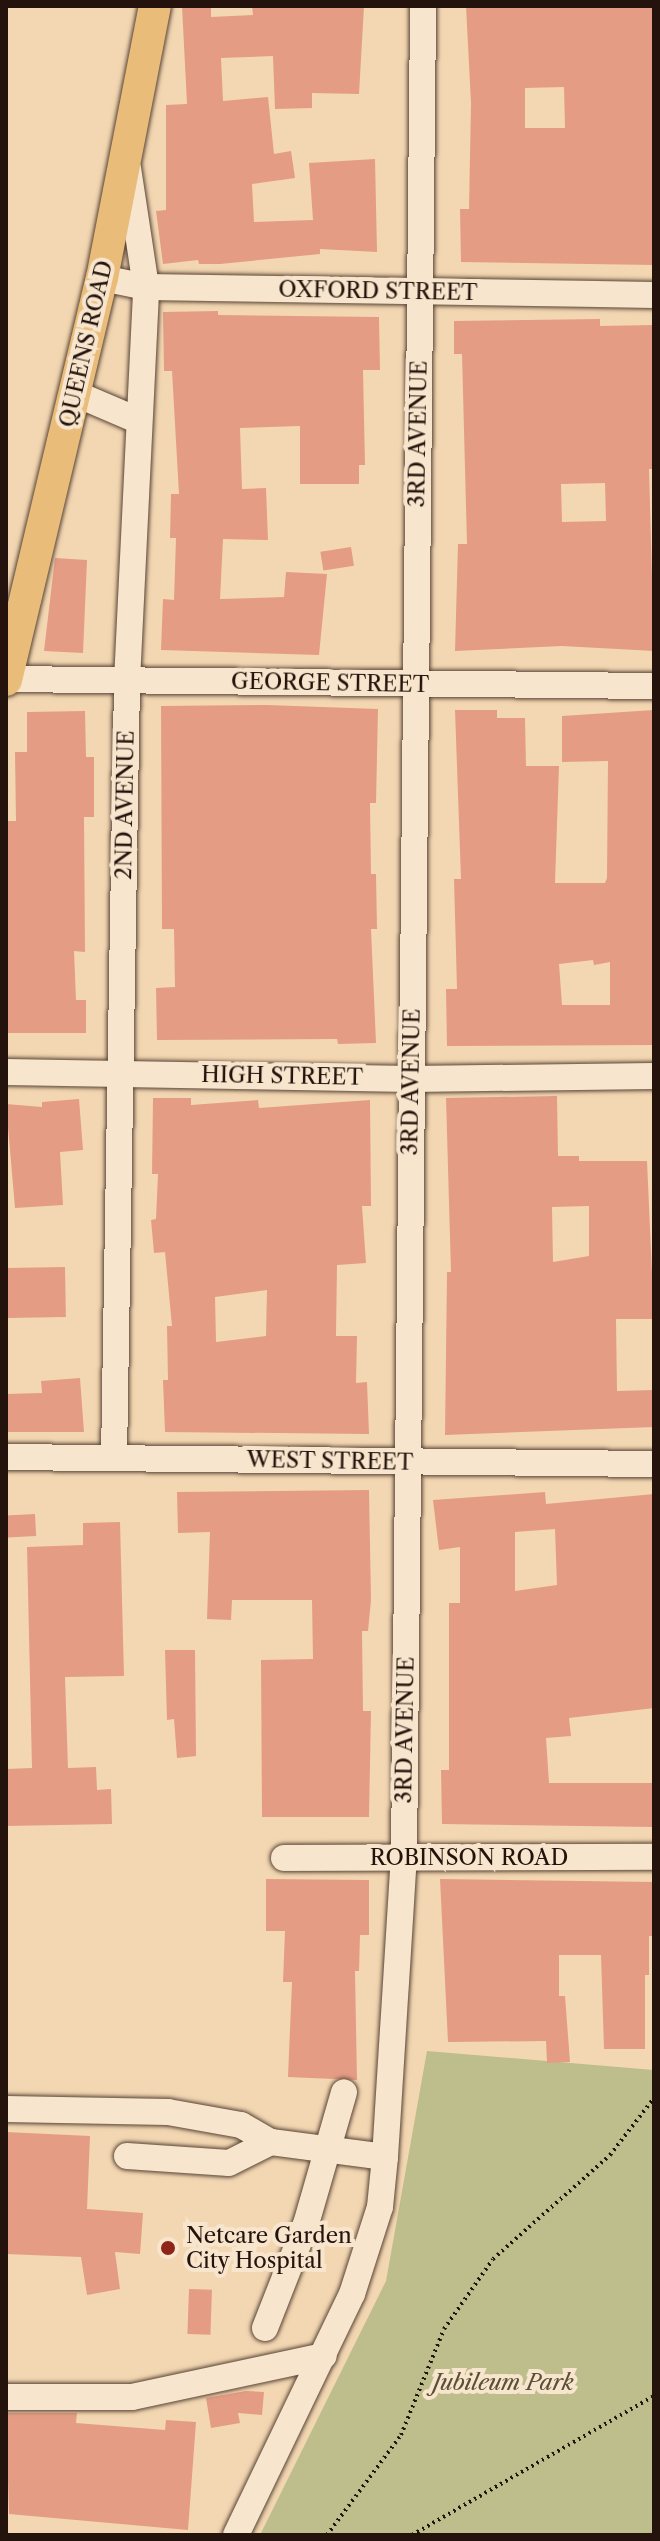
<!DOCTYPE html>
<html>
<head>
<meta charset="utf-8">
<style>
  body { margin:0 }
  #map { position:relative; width:660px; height:2541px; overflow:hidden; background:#f3d7b2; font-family:"Libre Caslon Text",serif }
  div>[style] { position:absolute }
  .green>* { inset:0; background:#bdbe8b }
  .building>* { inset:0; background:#e59c84; transform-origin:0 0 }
  .path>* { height:4px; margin-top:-2px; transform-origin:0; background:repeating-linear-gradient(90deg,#24130c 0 2px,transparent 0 6px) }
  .roads { filter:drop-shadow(0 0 2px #584436) drop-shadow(0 0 2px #584436) }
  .minor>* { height:26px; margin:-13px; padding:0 13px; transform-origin:13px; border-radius:13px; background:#f7e5cd }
  .major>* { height:32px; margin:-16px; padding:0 16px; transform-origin:16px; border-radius:16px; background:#eabc79 }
  .dots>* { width:22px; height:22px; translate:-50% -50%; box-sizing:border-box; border:4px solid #f7e5cd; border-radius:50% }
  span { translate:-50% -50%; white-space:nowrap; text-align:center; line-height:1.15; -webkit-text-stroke:8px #f7e5cd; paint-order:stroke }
  .street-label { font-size:22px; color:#24130c }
  .poi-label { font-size:22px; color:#24130c }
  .left { translate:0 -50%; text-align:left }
  .park-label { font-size:22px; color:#5a4f38; font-style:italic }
  .frame { position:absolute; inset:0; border:8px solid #24130c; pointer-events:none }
</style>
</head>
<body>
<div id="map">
  <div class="green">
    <i style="clip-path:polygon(427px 2051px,654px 2070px,654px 2535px,260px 2535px,386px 2281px)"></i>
  </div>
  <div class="building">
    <i style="clip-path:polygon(182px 6px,211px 6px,211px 17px,253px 15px,252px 6px,364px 6px,359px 94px,312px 93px,312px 108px,275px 109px,273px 56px,221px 58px,223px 101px,268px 97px,274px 154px,291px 151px,295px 178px,252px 184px,254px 222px,313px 220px,309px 163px,375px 159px,377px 252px,320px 249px,320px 254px,220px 264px,199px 264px,198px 260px,163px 264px,156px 211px,166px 210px,166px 105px,187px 104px)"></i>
    <i style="clip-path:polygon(evenodd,466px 6px,654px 6px,654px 265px,461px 262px,460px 209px,469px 209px,471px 103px,466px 6px,564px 87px,565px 128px,525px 128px,525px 88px,564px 87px)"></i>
    <i style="clip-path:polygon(218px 311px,218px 315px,379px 317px,380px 370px,363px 370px,365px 465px,359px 465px,359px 484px,300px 484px,300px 426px,240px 428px,242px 489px,266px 488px,268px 540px,223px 539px,220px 599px,284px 597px,286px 572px,327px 574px,319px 655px,161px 650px,163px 599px,174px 600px,176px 538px,170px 538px,171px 494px,179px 494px,172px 371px,164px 371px,163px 312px)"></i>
    <i style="clip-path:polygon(evenodd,600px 319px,600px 326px,654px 325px,654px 469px,649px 469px,654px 651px,562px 646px,455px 651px,458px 544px,467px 544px,462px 354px,454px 354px,454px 321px,600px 319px,605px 483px,606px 521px,562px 522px,561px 484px,605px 483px)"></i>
    <i style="left:351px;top:547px;width:19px;height:31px;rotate:81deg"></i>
    <i style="clip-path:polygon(55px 558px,87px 560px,83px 653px,44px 651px)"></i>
    <i style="clip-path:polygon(267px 705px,378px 709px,376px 803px,370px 803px,371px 874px,376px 874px,377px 929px,371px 929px,376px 1043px,338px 1044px,337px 1039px,157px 1040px,156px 988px,175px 987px,174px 929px,162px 929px,161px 706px)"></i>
    <i style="clip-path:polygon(evenodd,455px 710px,497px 710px,497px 718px,525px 718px,526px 766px,559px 766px,555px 883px,605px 883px,607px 878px,608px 761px,562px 762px,562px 716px,654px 710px,654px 1045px,447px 1046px,446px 989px,457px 989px,454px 879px,461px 879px,455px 710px,593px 960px,594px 965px,610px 962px,610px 1005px,562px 1005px,559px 964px,593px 960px)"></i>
    <i style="clip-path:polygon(85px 711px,86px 757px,94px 757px,94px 817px,84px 817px,85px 952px,74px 951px,76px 1000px,86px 1000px,86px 1033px,6px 1033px,6px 821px,16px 821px,15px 752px,27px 752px,27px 712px)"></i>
    <i style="clip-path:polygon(evenodd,557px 1096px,558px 1156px,579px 1156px,579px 1161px,647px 1161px,654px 1319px,616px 1319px,617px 1391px,654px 1390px,654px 1427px,445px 1435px,447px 1272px,451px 1272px,446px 1098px,557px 1096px,589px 1206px,589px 1256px,553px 1262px,552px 1207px,589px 1206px)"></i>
    <i style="clip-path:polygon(evenodd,153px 1098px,191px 1098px,191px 1105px,258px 1100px,259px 1108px,370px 1100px,371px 1206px,362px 1206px,366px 1263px,337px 1265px,336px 1336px,357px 1336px,356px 1383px,367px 1382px,369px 1434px,165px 1432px,163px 1380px,168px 1380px,167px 1326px,172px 1326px,165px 1252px,154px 1253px,151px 1220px,156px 1219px,158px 1174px,152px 1174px,153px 1098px,267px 1290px,266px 1336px,216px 1342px,215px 1297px,267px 1290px)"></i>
    <i style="clip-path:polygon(79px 1099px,83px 1150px,60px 1152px,63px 1205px,15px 1208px,6px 1104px,42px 1107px,42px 1102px)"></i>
    <i style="left:65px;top:1267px;width:50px;height:58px;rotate:89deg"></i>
    <i style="clip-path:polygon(80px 1378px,84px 1432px,6px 1432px,6px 1394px,42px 1393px,41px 1381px)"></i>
    <i style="clip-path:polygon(369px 1490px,371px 1600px,368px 1631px,362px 1631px,363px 1711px,371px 1711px,369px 1817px,262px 1817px,261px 1660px,313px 1659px,312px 1600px,232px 1600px,231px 1620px,207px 1619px,210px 1532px,178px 1533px,177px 1492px)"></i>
    <i style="clip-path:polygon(evenodd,545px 1492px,546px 1504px,654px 1494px,654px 1708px,569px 1718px,571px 1736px,546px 1738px,549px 1783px,654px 1783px,654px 1827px,442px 1824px,441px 1770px,449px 1770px,449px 1603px,460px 1603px,460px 1547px,439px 1550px,433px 1500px,545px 1492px,555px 1529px,557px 1585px,515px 1591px,515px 1532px,555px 1529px)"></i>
    <i style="left:35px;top:1514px;width:22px;height:29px;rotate:87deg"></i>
    <i style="clip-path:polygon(120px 1522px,124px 1676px,65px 1677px,68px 1768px,96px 1767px,97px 1790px,111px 1789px,112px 1824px,6px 1826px,6px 1769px,32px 1768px,27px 1547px,83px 1545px,83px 1523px)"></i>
    <i style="clip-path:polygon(165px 1650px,195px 1650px,196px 1756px,177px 1758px,174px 1719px,167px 1720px)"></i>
    <i style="clip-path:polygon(266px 1879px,369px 1880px,369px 1935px,360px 1935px,359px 1971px,355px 1971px,357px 2080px,288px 2077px,292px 1982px,283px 1982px,285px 1931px,266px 1931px)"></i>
    <i style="clip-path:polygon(440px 1879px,654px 1882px,654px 1936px,649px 1936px,649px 1975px,645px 1975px,645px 2049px,604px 2049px,601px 1955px,559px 1955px,559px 1996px,565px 1996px,570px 2062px,547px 2063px,546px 2041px,448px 2042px)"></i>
    <i style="clip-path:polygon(6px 2132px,90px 2136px,87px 2209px,143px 2213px,140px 2254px,115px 2252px,120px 2289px,87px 2295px,81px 2257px,6px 2254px)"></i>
    <i style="left:189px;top:2289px;width:23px;height:45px;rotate:2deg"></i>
    <i style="clip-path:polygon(246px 2391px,264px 2392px,262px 2415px,238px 2413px,240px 2423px,211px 2428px,206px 2398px)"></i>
    <i style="clip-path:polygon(6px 2413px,77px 2413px,76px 2423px,165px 2430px,166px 2420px,196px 2422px,188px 2530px,9px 2514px)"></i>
  </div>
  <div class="path">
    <i style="left:327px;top:2535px;width:124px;rotate:-53.5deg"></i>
    <i style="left:401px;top:2435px;width:114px;rotate:-67.9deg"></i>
    <i style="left:444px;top:2329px;width:85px;rotate:-55deg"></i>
    <i style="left:493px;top:2259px;width:157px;rotate:-41.6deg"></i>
    <i style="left:610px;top:2155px;width:72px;rotate:-52.3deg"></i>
    <i style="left:412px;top:2535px;width:279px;rotate:-29.9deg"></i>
  </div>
  <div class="roads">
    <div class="minor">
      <i style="left:102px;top:278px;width:45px;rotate:11.6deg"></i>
      <i style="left:146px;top:287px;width:508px;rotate:0.9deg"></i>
      <i style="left:74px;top:393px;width:69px;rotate:23.2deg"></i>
      <i style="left:6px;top:679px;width:648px;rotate:0.62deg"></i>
      <i style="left:6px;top:1072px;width:405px;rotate:1deg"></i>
      <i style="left:411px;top:1079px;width:243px;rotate:-0.7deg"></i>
      <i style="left:6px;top:1457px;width:648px;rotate:0.62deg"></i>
      <i style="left:114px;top:1458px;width:777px;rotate:-89.04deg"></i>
      <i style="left:127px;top:681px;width:394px;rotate:-87.2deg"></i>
      <i style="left:146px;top:287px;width:120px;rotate:-98.6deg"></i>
      <i style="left:284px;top:1858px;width:370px;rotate:-0.2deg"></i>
      <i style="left:6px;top:2109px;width:162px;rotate:1.1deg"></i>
      <i style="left:168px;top:2112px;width:74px;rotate:10.1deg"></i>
      <i style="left:241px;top:2125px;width:34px;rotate:30deg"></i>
      <i style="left:271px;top:2142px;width:115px;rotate:7.5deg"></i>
      <i style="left:127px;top:2156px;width:102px;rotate:3.9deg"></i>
      <i style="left:229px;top:2163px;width:47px;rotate:-26.6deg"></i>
      <i style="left:265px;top:2328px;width:112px;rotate:-68.5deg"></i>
      <i style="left:306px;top:2224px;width:137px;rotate:-73.9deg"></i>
      <i style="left:6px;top:2397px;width:126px"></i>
      <i style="left:132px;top:2397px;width:196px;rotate:-12.1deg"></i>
      <i style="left:236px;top:2535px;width:267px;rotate:-64.3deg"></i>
      <i style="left:352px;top:2294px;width:91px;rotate:-72.2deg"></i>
      <i style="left:380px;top:2207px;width:50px;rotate:-84.3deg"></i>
      <i style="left:385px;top:2157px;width:300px;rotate:-86.4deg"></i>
      <i style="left:404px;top:1858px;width:1852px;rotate:-89.41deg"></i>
    </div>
    <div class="major">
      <i style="left:6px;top:680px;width:413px;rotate:-76.6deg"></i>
      <i style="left:102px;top:278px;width:277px;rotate:-79deg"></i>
    </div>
  </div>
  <div class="dots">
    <i style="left:168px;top:2248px;background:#8f2418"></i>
  </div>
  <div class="street-label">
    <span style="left:378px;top:291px;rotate:1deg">OXFORD STREET</span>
    <span style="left:86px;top:344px;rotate:-77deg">QUEENS ROAD</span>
    <span style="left:418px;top:434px;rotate:-89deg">3RD AVENUE</span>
    <span style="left:330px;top:683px;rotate:1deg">GEORGE STREET</span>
    <span style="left:125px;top:805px;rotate:-89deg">2ND AVENUE</span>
    <span style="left:282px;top:1076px;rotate:1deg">HIGH STREET</span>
    <span style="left:411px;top:1082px;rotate:-89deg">3RD AVENUE</span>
    <span style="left:330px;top:1461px;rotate:1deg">WEST STREET</span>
    <span style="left:405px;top:1730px;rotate:-89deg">3RD AVENUE</span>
    <span style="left:469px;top:1858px">ROBINSON ROAD</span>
  </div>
  <div class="poi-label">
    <span class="left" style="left:186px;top:2248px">Netcare Garden<br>City Hospital</span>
  </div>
  <div class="park-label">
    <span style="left:503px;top:2383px">Jubileum Park</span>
  </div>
  <div class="frame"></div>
</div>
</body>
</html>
